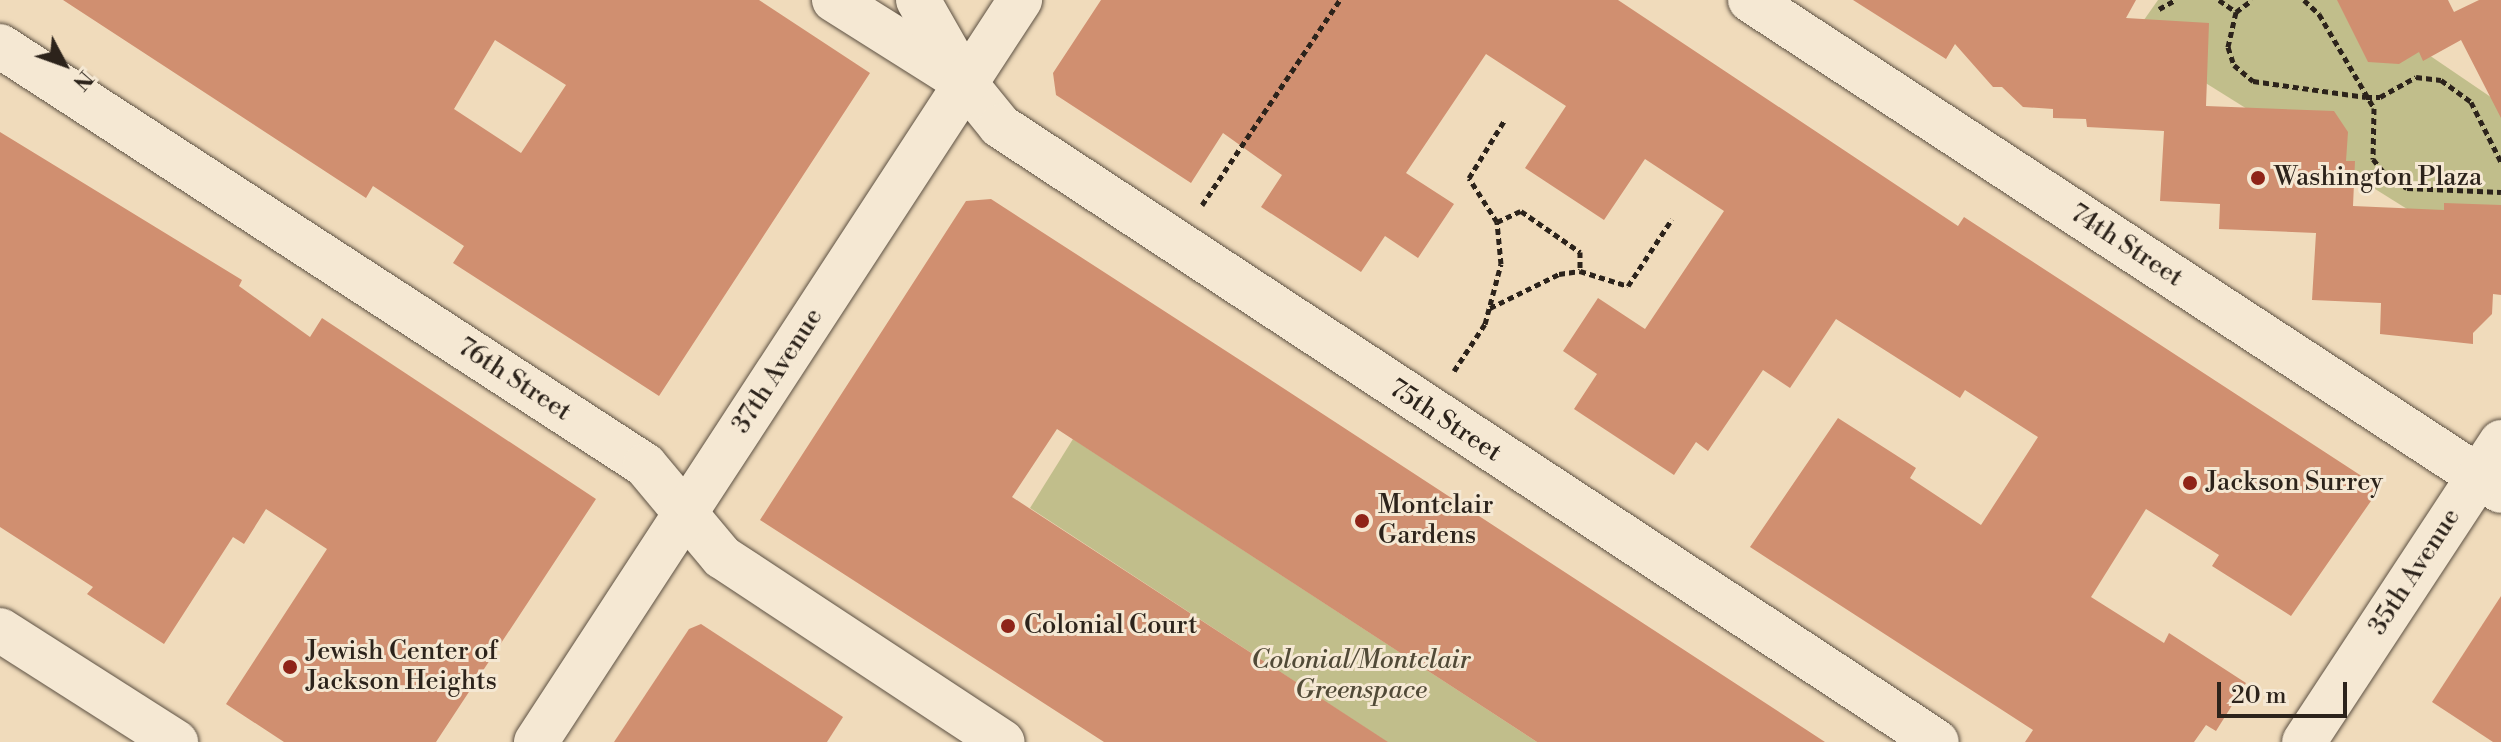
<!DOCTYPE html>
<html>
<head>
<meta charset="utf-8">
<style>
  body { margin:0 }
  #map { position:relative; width:2501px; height:742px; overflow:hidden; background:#f0dbbb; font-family:"Libre Bodoni",serif }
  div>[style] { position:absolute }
  .green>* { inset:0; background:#c1be8b }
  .building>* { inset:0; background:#d08f70 }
  .path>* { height:5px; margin-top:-2.5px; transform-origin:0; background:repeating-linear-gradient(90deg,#2c231b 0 6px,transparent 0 10px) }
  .roads { filter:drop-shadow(0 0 2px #5d5143) drop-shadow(0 0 2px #5d5143) }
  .minor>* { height:44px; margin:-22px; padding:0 22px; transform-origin:22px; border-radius:22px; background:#f5e8d3 }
  .dots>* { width:22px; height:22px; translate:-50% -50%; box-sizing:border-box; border:4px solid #f5e8d3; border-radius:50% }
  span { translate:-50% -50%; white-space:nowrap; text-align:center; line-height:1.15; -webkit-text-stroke:6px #f5e8d3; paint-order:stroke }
  .poi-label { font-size:26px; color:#2c231b }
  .left { translate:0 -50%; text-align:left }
  .street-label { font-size:26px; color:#2c231b }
  .park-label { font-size:26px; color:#514a37; font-style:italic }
  .north { position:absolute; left:24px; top:24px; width:80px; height:80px; -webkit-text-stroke:6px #f5e8d3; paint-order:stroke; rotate:131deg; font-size:22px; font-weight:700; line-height:32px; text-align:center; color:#2c231b }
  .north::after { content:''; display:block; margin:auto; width:28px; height:36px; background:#2c231b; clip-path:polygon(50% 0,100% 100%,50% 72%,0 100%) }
  .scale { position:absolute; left:2217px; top:682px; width:130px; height:36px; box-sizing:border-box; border:4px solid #2c231b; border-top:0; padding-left:10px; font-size:24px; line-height:28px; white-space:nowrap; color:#2c231b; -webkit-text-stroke:6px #f5e8d3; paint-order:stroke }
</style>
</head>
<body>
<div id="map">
  <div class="green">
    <i style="clip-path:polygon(2158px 0,2348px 0,2501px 104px,2501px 219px,2479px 254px,2132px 37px)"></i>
    <i style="clip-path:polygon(1073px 439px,1537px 742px,1387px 742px,1030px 508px)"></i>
  </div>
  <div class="building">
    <i style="clip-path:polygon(evenodd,63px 0,759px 0,870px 73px,659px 396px,453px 263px,464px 246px,373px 186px,366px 198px,63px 0,495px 40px,566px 85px,521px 153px,454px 109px,495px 40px)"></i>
    <i style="clip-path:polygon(1101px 0,1618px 0,1958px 226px,1964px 217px,2380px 488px,2291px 616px,2212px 566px,2219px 555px,2146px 509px,2091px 597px,2164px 643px,2169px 633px,2246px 683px,2216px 731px,2206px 725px,2194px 742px,2025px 742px,2033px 730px,1750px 547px,1838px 418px,1916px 468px,1910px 478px,1981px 525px,2038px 437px,1965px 390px,1960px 398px,1836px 319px,1790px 388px,1763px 370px,1708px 451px,1696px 442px,1674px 475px,1574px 409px,1597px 374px,1563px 351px,1598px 298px,1645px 329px,1724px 211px,1645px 159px,1604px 220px,1525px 168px,1566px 106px,1486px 54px,1406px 173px,1454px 204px,1418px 258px,1385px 236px,1361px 272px,1261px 207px,1282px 175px,1223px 133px,1191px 183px,1056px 95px,1053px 73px)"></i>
    <i style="clip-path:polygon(1853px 0,2136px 0,2126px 18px,2209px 23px,2206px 106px,2334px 111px,2348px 132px,2346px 161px,2355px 161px,2353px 206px,2444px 210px,2444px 203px,2501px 205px,2501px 295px,2493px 294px,2492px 314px,2473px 333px,2473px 344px,2380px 334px,2381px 303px,2312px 300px,2316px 233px,2219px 229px,2220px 204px,2160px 201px,2164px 131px,2087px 127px,2086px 119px,2053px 118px,2053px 109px,2023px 107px,2002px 87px,1993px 87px,1955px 44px,1946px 59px)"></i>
    <i style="clip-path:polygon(2337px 0,2448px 0,2454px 12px,2479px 0,2501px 0,2501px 118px,2461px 40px,2423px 61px,2419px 52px,2399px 64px,2368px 62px)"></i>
    <i style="clip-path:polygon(0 132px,242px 280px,239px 286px,310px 337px,322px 318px,596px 499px,436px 742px,284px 742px,226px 704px,327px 549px,266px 509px,244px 544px,233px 537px,164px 644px,87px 594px,93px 587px,0 527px)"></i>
    <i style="clip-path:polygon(991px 199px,1257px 371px,1825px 742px,1537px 742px,1057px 429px,1012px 497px,1388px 742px,1104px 742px,760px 520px,966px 201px)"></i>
    <i style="clip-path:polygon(2501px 596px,2501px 742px,2493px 742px,2432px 702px)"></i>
    <i style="clip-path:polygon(701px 624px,843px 717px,827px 742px,614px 742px,689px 629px)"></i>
  </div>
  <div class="path">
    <i style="left:2219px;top:0;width:21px;rotate:35deg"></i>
    <i style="left:2236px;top:12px;width:20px;rotate:-37deg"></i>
    <i style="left:2304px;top:0;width:21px;rotate:43deg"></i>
    <i style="left:2319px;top:14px;width:109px;rotate:59.7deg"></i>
    <i style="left:2374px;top:108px;width:51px;rotate:91.1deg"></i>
    <i style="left:2373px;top:159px;width:22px;rotate:51deg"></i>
    <i style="left:2387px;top:176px;width:23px;rotate:31deg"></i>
    <i style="left:2407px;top:188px;width:94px;rotate:2.4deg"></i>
    <i style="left:2159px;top:9px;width:18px;rotate:-29deg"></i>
    <i style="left:2236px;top:12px;width:36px;rotate:103deg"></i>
    <i style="left:2228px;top:47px;width:19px;rotate:72deg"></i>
    <i style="left:2234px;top:65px;width:25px;rotate:40deg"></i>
    <i style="left:2253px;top:81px;width:114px;rotate:8.1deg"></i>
    <i style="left:2366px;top:97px;width:14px"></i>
    <i style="left:2380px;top:97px;width:41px;rotate:-29.1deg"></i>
    <i style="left:2416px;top:77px;width:25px;rotate:7deg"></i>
    <i style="left:2441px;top:80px;width:37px;rotate:36deg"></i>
    <i style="left:2471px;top:102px;width:67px;rotate:63.4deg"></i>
    <i style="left:1202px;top:205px;width:247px;rotate:-56.1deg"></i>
    <i style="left:1497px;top:222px;width:26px;rotate:-25deg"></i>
    <i style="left:1521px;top:211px;width:72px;rotate:34.8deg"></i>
    <i style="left:1580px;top:252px;width:19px;rotate:90deg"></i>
    <i style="left:1490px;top:308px;width:77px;rotate:-26.2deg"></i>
    <i style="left:1559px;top:274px;width:21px;rotate:-8deg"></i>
    <i style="left:1580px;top:271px;width:50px;rotate:17.4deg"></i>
    <i style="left:1628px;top:286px;width:80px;rotate:-56.7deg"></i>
    <i style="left:1454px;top:371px;width:56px;rotate:-56.6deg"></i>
    <i style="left:1485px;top:324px;width:62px;rotate:-75.1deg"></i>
    <i style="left:1501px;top:264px;width:42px;rotate:-95.4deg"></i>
    <i style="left:1497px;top:222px;width:52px;rotate:-122.5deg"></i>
    <i style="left:1469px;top:178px;width:67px;rotate:-58.4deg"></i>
  </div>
  <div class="roads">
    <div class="minor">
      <i style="left:834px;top:0;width:150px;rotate:32.2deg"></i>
      <i style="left:918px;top:0;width:97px;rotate:60.3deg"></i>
      <i style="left:966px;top:84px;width:54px;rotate:51deg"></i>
      <i style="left:1000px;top:126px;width:1121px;rotate:33.32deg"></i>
      <i style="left:1750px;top:0;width:897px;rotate:33.18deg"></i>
      <i style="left:0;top:46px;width:769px;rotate:33.01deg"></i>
      <i style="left:645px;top:465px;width:120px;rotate:50.1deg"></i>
      <i style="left:722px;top:557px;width:336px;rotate:33.4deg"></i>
      <i style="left:0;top:630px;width:209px;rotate:32.5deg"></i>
      <i style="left:536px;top:742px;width:886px;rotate:-56.88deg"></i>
      <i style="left:2304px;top:742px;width:359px;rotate:-56.7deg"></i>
    </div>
  </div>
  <div class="dots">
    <i style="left:2258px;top:178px;background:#8f2418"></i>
    <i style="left:2190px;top:483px;background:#8f2418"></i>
    <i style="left:1362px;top:521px;background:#8f2418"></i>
    <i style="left:1008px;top:626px;background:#8f2418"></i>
    <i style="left:290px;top:667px;background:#8f2418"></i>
  </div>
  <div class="poi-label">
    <span class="left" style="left:2274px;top:178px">Washington Plaza</span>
    <span class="left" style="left:2206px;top:483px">Jackson Surrey</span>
    <span class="left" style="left:1378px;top:521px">Montclair<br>Gardens</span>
    <span class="left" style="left:1024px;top:626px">Colonial Court</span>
    <span class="left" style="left:306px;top:667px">Jewish Center of<br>Jackson Heights</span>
  </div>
  <div class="street-label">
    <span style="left:2126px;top:246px;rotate:33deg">74th Street</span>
    <span style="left:778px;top:371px;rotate:-57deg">37th Avenue</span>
    <span style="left:514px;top:380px;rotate:33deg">76th Street</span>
    <span style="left:1445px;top:421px;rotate:33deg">75th Street</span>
    <span style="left:2415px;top:572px;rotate:-57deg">35th Avenue</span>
  </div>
  <div class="park-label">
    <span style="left:1361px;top:676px">Colonial/Montclair<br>Greenspace</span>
  </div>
  <div class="north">N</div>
  <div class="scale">20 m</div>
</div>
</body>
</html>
